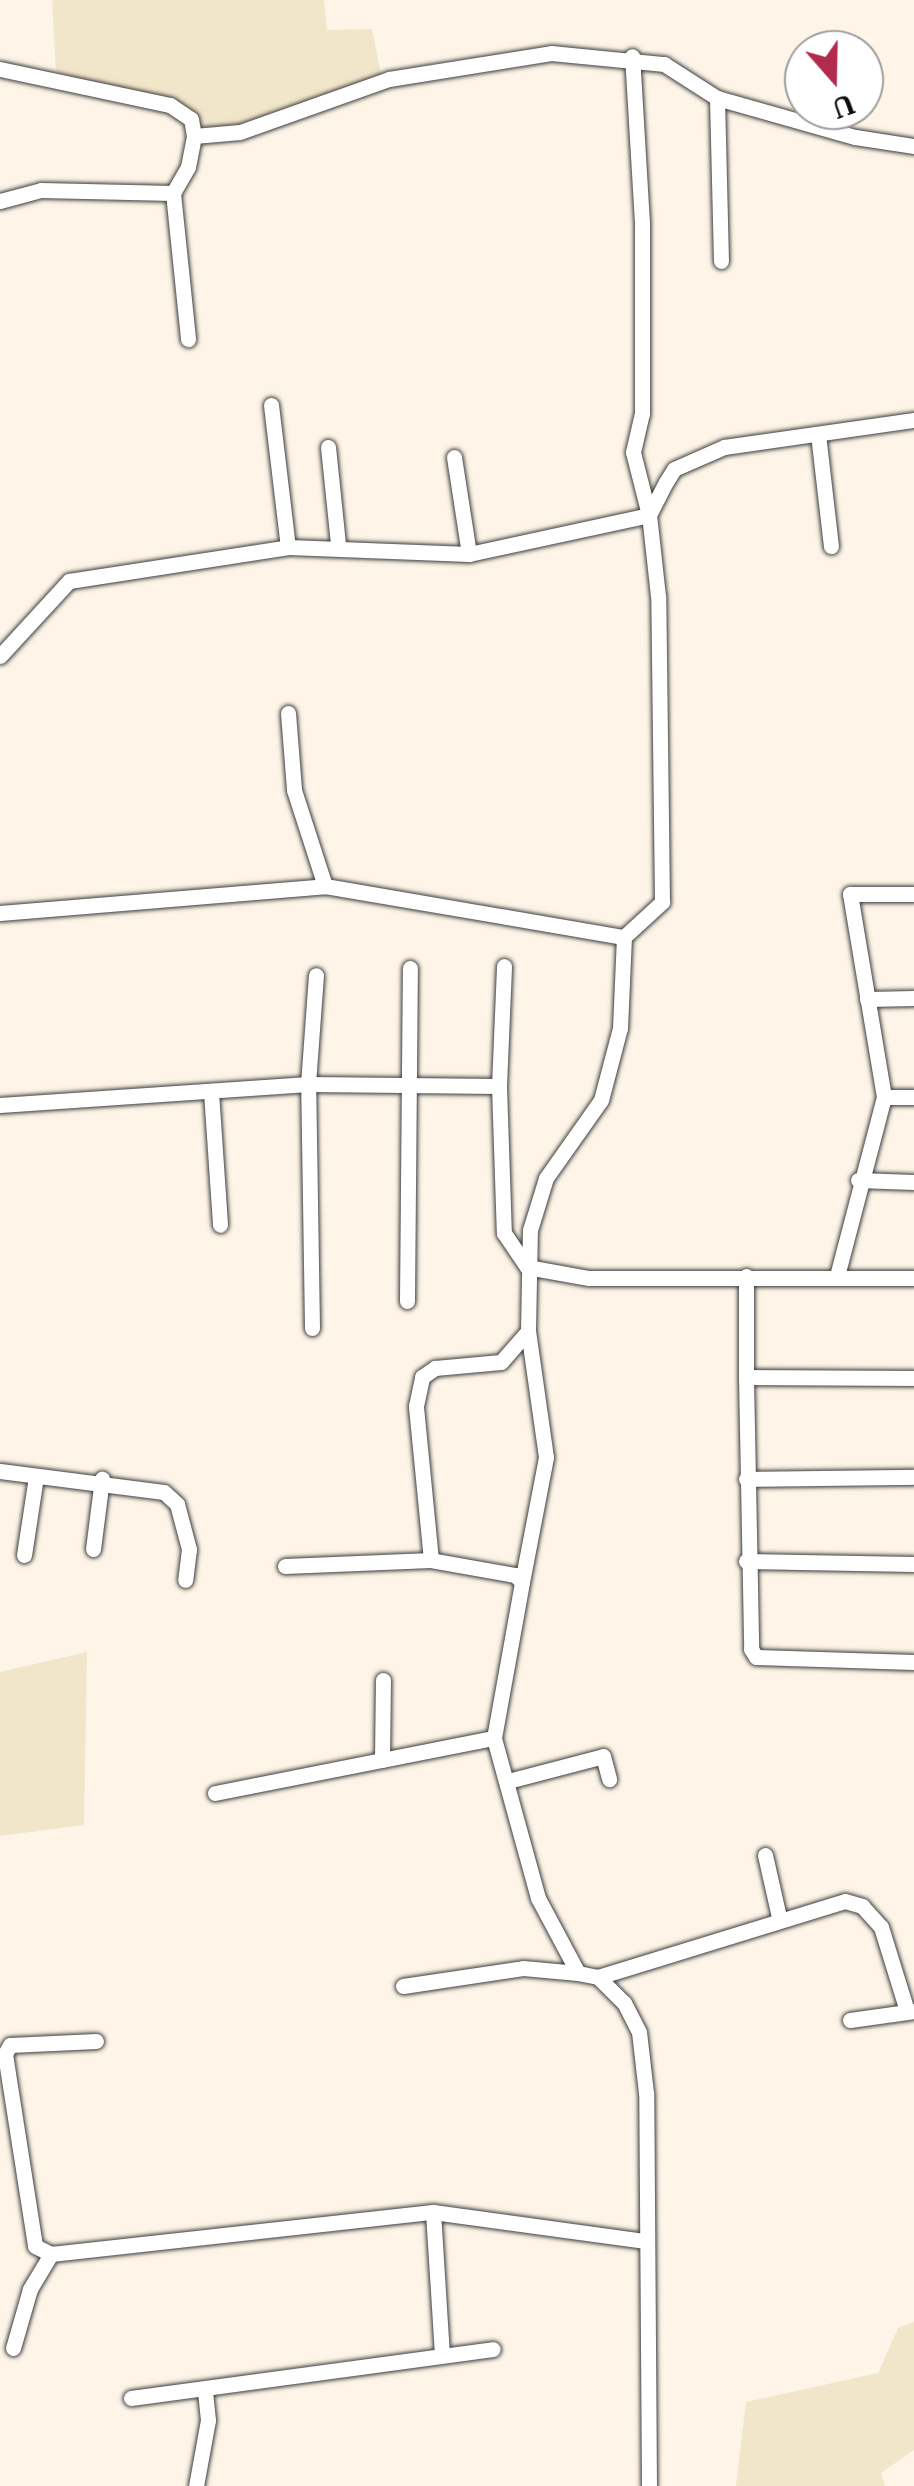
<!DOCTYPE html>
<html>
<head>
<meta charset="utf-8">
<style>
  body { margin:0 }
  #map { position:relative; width:914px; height:2486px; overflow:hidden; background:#fef5e8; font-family:"IBM Plex Serif",serif }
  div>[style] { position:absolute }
  .farmland>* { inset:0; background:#f2e6ca }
  .roads { filter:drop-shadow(0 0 2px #3d3d3d) drop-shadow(0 0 2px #3d3d3d) }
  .minor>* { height:15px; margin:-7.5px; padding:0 7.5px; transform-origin:7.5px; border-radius:7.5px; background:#fff }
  span { translate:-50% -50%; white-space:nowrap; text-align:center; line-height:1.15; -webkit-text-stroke:10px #fff; paint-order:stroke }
  .north { position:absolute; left:784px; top:30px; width:100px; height:100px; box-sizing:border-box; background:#fff; border:2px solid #9d9d9d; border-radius:50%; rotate:160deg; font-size:28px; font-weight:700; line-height:40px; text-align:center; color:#0a0a0a }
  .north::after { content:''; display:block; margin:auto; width:35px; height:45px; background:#b22a4c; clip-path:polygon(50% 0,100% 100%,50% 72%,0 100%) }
</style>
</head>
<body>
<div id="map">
  <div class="farmland">
    <i style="clip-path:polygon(52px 0,324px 0,327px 30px,372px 29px,383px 84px,273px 130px,216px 130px,56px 71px)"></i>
    <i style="clip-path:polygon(87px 1652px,84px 1825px,0 1836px,0 1672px)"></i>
    <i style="clip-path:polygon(914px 2322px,914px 2450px,881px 2473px,885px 2486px,736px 2486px,746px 2402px,878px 2373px,898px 2328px)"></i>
  </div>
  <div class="roads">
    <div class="minor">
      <i style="left:0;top:69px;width:174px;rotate:12deg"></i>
      <i style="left:170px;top:105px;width:25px;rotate:34deg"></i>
      <i style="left:191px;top:119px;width:17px;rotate:80deg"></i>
      <i style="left:717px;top:98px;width:163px;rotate:88.6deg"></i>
      <i style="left:173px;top:193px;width:147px;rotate:84.1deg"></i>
      <i style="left:0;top:201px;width:42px;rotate:-15deg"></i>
      <i style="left:41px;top:190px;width:132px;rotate:1.3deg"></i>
      <i style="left:173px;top:193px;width:30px;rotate:-60deg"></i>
      <i style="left:188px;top:167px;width:32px;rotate:-79deg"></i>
      <i style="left:194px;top:136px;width:46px;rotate:-5deg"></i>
      <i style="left:240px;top:132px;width:158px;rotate:-19.6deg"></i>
      <i style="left:389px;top:79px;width:164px;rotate:-9.1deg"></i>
      <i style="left:551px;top:53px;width:114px;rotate:5.6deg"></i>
      <i style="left:664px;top:64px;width:63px;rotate:32.7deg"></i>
      <i style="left:717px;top:98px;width:143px;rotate:15.8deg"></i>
      <i style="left:855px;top:137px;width:60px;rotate:8.7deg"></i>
      <i style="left:271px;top:405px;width:143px;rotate:83.2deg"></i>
      <i style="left:818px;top:434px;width:113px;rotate:83.4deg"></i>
      <i style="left:328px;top:447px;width:98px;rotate:84.1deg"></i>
      <i style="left:454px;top:457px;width:98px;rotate:81.2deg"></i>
      <i style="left:0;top:656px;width:102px;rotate:-47.4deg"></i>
      <i style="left:69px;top:581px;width:222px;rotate:-8.8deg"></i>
      <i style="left:288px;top:547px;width:181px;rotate:2.2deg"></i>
      <i style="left:469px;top:554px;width:184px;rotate:-12.2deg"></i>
      <i style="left:649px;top:515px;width:65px;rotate:-104.3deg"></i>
      <i style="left:633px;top:452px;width:39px;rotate:-77deg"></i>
      <i style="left:642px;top:414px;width:191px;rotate:-90deg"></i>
      <i style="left:642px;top:223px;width:167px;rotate:-93.4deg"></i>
      <i style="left:288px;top:713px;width:77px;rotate:85.5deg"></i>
      <i style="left:294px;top:790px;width:101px;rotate:72.1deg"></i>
      <i style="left:0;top:913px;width:326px;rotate:-4.7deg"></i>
      <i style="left:325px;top:886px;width:303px;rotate:9.7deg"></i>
      <i style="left:867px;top:999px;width:47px;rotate:-1.2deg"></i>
      <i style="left:499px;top:1086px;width:120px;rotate:-87.6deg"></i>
      <i style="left:211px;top:1092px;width:133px;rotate:86.1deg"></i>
      <i style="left:884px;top:1097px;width:30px"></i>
      <i style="left:0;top:1105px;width:309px;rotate:-3.9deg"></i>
      <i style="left:308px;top:1084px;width:191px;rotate:0.6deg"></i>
      <i style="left:499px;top:1086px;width:147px;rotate:88.1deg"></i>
      <i style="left:504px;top:1233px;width:41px;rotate:55.9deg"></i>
      <i style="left:527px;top:1267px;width:63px;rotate:10.1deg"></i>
      <i style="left:589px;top:1278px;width:325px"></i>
      <i style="left:858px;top:1180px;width:56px;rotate:2deg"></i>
      <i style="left:746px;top:1276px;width:101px;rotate:90deg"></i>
      <i style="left:746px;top:1377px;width:168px;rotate:0.3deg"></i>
      <i style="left:837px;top:1276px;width:185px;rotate:-75.3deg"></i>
      <i style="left:884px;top:1097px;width:206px;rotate:-99.5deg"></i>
      <i style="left:850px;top:894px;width:64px"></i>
      <i style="left:407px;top:1301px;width:333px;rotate:-89.5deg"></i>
      <i style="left:312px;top:1328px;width:244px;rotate:-90.9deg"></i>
      <i style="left:308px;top:1084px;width:109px;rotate:-85.8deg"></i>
      <i style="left:746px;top:1377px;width:272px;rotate:88.9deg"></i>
      <i style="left:751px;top:1649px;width:9px;rotate:58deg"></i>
      <i style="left:756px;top:1657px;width:158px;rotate:1.8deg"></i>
      <i style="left:0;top:1471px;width:165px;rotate:7.3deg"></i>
      <i style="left:164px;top:1492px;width:18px;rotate:43deg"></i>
      <i style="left:177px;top:1504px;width:47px;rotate:75.1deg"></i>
      <i style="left:189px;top:1549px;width:31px;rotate:97deg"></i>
      <i style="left:746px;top:1479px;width:168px;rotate:-0.7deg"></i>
      <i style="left:93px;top:1549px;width:71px;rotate:-82.7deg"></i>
      <i style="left:24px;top:1555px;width:79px;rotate:-81.3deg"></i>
      <i style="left:746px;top:1561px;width:168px;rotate:1deg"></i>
      <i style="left:285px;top:1566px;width:146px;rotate:-2.4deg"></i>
      <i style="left:522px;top:1582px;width:127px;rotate:-79.1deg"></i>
      <i style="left:546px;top:1457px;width:127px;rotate:-98.1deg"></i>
      <i style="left:382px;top:1760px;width:80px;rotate:-89.3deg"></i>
      <i style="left:508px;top:1781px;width:98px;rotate:-14.7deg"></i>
      <i style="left:603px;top:1756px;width:24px;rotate:75deg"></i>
      <i style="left:215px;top:1793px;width:284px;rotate:-11.2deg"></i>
      <i style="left:765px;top:1855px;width:64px;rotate:77.3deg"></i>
      <i style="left:598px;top:1977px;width:258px;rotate:-17.1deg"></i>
      <i style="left:845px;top:1901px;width:18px;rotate:16deg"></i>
      <i style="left:862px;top:1906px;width:28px;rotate:48deg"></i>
      <i style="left:881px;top:1927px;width:88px;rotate:72.8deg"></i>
      <i style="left:403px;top:1986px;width:121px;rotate:-8.5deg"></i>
      <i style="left:523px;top:1968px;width:55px;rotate:5.2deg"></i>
      <i style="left:850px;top:2020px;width:65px;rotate:-8deg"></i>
      <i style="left:96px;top:2041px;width:86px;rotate:177.3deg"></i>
      <i style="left:10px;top:2045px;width:10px;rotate:119deg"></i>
      <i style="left:5px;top:2054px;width:194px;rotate:81.1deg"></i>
      <i style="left:35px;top:2246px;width:18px;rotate:27deg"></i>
      <i style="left:51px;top:2254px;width:384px;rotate:-6.3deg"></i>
      <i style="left:433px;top:2212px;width:213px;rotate:7.8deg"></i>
      <i style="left:433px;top:2212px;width:143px;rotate:86.4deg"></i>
      <i style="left:13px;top:2348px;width:61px;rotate:-73.9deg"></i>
      <i style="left:30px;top:2289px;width:41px;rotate:-59deg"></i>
      <i style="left:131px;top:2398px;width:365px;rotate:-7.7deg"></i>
      <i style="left:196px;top:2486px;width:67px;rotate:-79.7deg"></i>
      <i style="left:208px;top:2420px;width:29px;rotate:-96deg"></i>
      <i style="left:649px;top:2486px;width:393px;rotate:-90.4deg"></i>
      <i style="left:646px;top:2093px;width:61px;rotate:-96.5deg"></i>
      <i style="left:639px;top:2032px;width:33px;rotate:-117deg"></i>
      <i style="left:624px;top:2003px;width:37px;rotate:-135deg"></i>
      <i style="left:598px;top:1977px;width:20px;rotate:-169deg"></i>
      <i style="left:578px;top:1973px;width:85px;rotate:-118.1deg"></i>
      <i style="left:538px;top:1898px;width:166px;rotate:-105.4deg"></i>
      <i style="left:494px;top:1738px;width:158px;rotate:-79.8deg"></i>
      <i style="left:522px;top:1582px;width:10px;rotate:-135deg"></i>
      <i style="left:515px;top:1575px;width:85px;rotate:-169.9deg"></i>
      <i style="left:431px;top:1560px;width:155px;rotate:-95.6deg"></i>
      <i style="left:416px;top:1406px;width:30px;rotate:-78deg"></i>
      <i style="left:422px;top:1377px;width:16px;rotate:-35deg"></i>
      <i style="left:435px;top:1368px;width:66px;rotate:-5.2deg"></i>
      <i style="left:501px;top:1362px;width:41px;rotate:-48.9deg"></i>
      <i style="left:528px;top:1331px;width:101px;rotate:-88.9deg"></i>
      <i style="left:530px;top:1230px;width:54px;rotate:-72.9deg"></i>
      <i style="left:546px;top:1178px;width:95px;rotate:-54.8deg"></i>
      <i style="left:601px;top:1100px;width:74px;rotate:-75.2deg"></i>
      <i style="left:620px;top:1028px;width:91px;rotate:-87.5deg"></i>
      <i style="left:624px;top:937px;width:52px;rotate:-42.6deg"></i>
      <i style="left:662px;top:902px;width:306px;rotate:-90.7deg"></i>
      <i style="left:658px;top:596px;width:81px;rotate:-96.3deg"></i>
      <i style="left:649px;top:515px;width:37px;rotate:-63deg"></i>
      <i style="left:666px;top:482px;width:15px;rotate:-58deg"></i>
      <i style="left:674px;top:469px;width:55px;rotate:-23.7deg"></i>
      <i style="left:724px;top:447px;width:192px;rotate:-8.1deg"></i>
    </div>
  </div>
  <div class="north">U</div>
</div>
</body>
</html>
